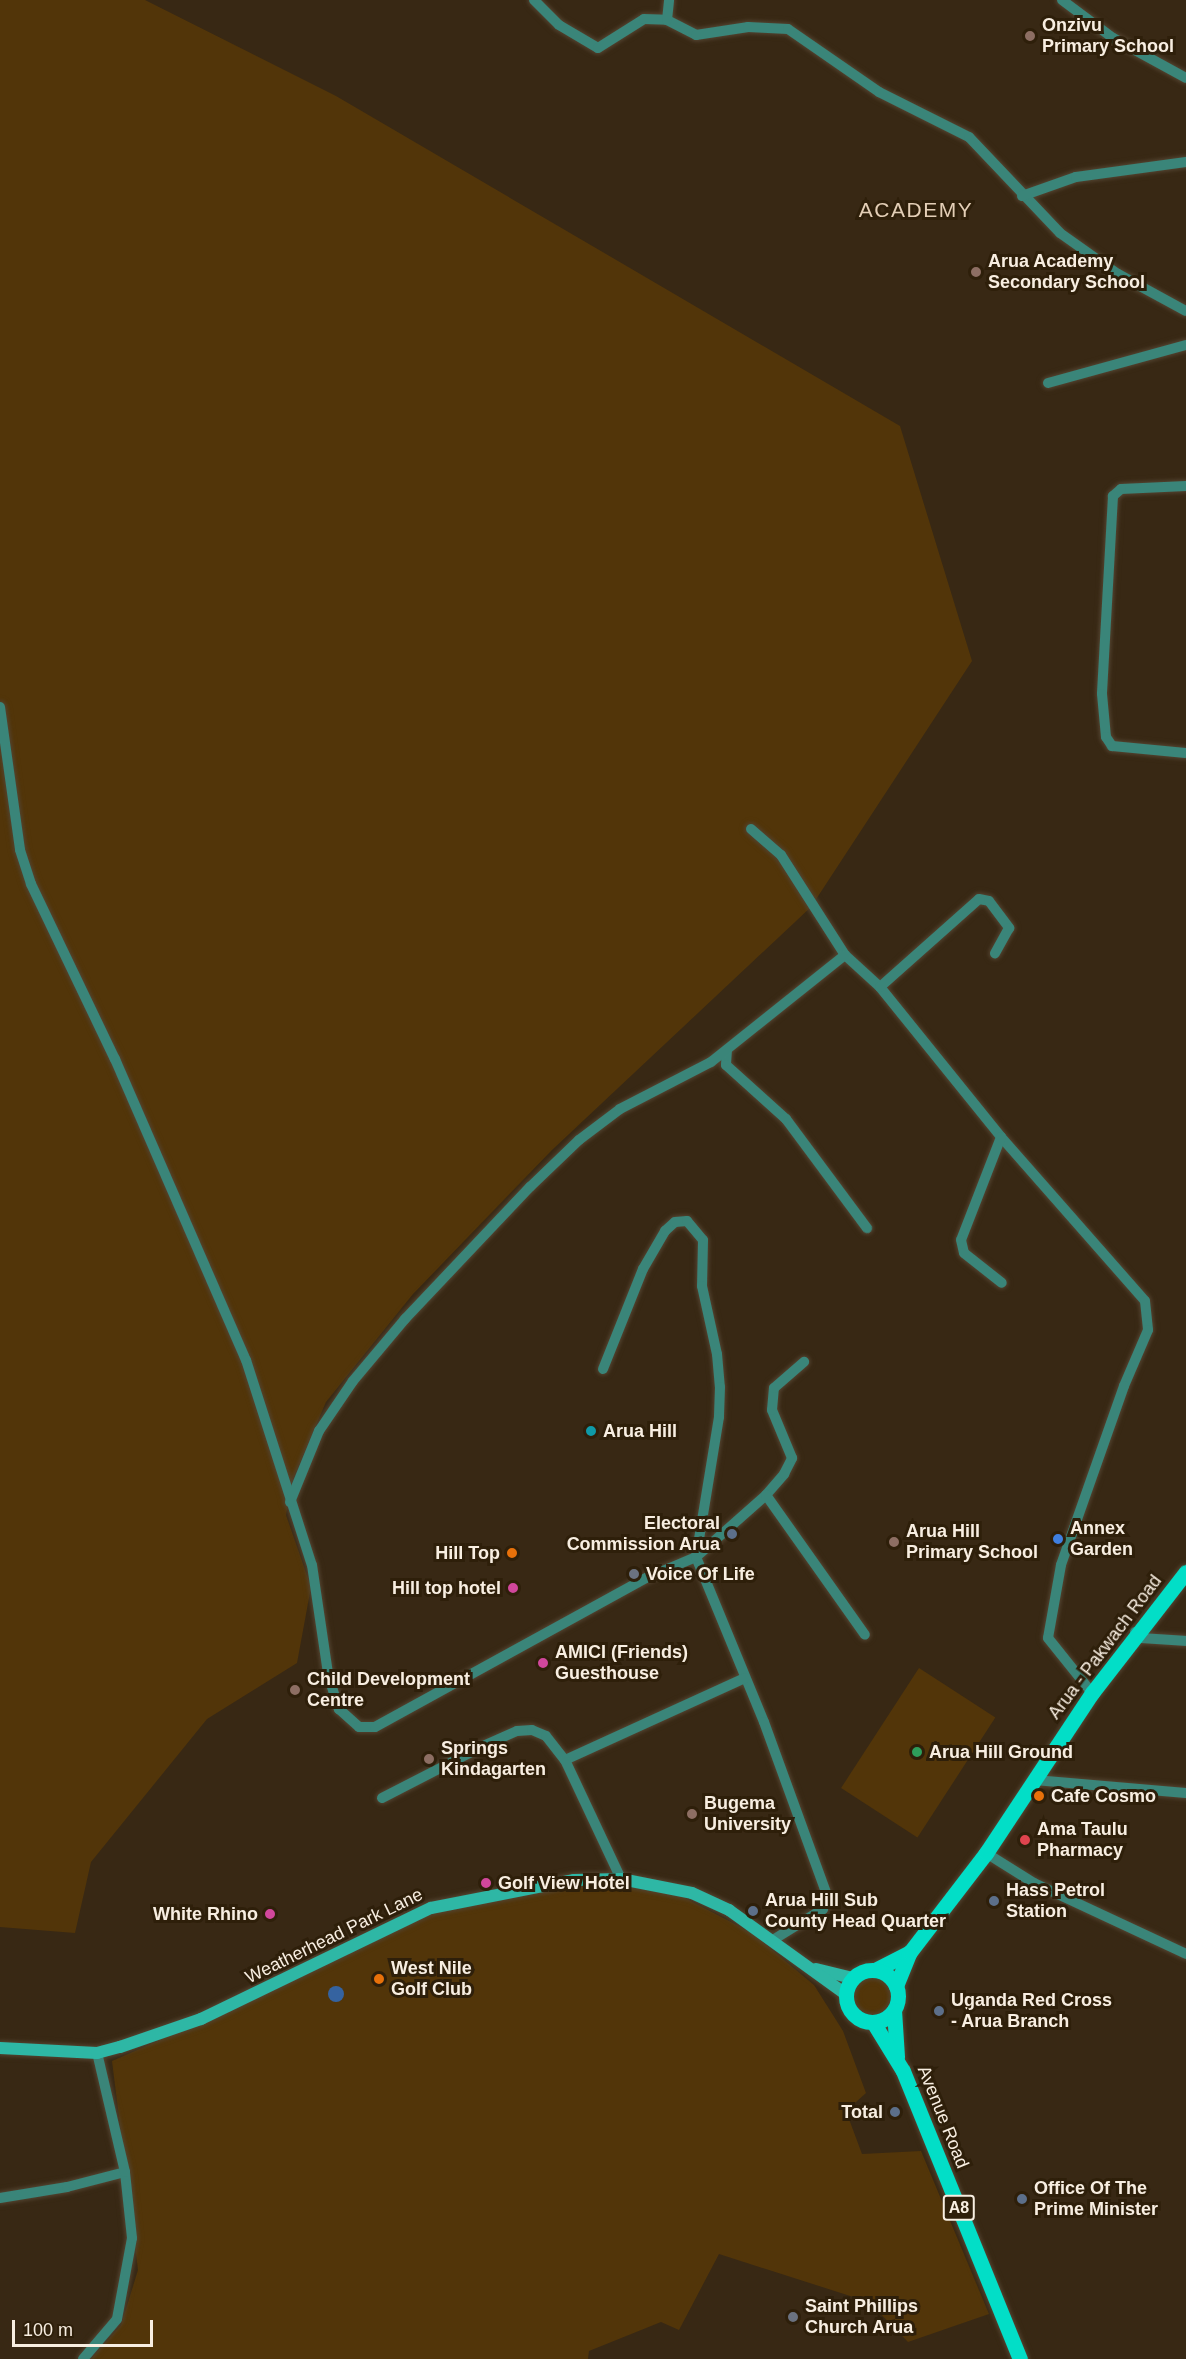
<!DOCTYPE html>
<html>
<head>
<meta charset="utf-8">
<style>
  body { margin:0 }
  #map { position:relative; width:1186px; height:2359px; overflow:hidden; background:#382814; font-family:Arial,sans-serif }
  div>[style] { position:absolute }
  .green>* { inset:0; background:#523509; transform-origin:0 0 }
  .round { border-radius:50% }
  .water>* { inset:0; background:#3563a0 }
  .roads { filter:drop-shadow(0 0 2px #534431) drop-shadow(0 0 2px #534431) }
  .street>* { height:10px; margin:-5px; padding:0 5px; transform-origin:5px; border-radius:5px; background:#3a8579 }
  .secondary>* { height:12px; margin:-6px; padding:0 6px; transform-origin:6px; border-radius:6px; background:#2eb7a5 }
  .primary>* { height:15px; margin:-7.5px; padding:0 7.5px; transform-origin:7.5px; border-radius:7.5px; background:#02dec7 }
  .primary>.ring { margin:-7.5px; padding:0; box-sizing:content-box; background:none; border:15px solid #02dec7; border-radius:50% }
  .dots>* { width:16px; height:16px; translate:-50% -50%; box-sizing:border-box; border:3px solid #2e1f0a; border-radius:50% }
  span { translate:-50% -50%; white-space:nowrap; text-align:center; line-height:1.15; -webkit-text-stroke:6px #2e1f0a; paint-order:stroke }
  .shield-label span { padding:2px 4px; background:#2e1f0a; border:2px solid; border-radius:4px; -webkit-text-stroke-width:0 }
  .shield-label { font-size:16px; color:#f8eee1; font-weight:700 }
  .poi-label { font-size:18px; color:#f8eee1; font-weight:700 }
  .left { translate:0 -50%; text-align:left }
  .right { translate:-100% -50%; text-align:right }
  .street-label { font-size:18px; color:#f8eee1 }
  .quarter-label { font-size:21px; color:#e3ceb6; letter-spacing:1.5px }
  .scale { position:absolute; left:12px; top:2320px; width:141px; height:27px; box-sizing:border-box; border:3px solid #f8eee1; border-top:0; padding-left:8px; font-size:18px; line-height:21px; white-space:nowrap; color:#f8eee1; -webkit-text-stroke:4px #2e1f0a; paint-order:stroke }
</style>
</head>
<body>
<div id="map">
  <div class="green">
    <i style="clip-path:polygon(0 0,145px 0,336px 96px,900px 426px,972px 661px,811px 907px,552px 1150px,413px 1294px,326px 1402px,292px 1481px,286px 1515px,311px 1587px,297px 1663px,207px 1719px,91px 1862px,75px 1933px,0 1927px)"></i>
    <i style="left:919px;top:1668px;width:91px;height:143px;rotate:33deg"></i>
    <i style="clip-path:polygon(611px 1883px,683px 1897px,752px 1933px,814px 1985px,843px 2031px,866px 2093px,846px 2111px,862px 2154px,921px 2151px,989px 2314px,908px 2342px,869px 2302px,719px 2254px,679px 2330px,661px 2322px,589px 2351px,588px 2359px,91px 2359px,121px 2325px,138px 2270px,112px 2061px,279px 1988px,407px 1919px,540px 1887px)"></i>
    <i class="round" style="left:852px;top:1975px;width:40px;height:40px"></i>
  </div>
  <div class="water">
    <i class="round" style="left:328px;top:1986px;width:16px;height:16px"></i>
  </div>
  <div class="roads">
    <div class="street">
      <i style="left:534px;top:0;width:35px;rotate:45deg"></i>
      <i style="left:559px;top:25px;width:45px;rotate:30.5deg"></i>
      <i style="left:598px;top:48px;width:54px;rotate:-32.2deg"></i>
      <i style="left:644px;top:19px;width:23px;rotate:2deg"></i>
      <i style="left:667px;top:20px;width:33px;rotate:27deg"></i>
      <i style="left:696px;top:35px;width:53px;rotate:-8.7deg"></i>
      <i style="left:748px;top:27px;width:40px;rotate:2.9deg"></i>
      <i style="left:788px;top:29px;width:111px;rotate:34.7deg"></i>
      <i style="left:879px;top:92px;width:101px;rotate:26.6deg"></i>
      <i style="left:969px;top:137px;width:132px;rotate:46.5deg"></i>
      <i style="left:1060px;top:233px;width:71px;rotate:35.3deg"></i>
      <i style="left:1118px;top:274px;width:77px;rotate:28.6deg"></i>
      <i style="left:1062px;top:0;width:64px;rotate:36.7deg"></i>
      <i style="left:1113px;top:38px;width:83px;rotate:28.7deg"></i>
      <i style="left:667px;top:20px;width:20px;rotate:-84deg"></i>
      <i style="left:1022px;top:196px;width:57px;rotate:-19.4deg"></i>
      <i style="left:1076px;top:177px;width:111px;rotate:-7.8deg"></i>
      <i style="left:1048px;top:383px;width:143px;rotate:-15.4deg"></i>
      <i style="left:1186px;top:486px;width:65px;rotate:177.4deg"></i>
      <i style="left:1121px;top:489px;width:11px;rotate:139deg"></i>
      <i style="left:1113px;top:496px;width:198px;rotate:93.2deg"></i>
      <i style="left:1102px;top:694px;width:43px;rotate:84.7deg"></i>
      <i style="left:1106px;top:737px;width:11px;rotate:56deg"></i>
      <i style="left:1112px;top:746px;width:74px;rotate:5.4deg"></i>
      <i style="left:0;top:707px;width:144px;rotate:82deg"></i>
      <i style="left:20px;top:850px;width:36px;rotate:72deg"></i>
      <i style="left:31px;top:884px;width:194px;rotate:64.4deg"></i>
      <i style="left:115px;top:1059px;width:328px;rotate:66.5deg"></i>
      <i style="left:246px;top:1360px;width:215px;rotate:72.2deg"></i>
      <i style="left:312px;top:1565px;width:110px;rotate:81.6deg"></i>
      <i style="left:328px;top:1674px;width:37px;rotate:73deg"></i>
      <i style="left:339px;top:1709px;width:27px;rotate:42deg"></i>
      <i style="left:359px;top:1727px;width:16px"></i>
      <i style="left:375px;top:1727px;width:309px;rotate:-28.8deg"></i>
      <i style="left:646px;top:1578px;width:54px;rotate:-22.8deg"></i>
      <i style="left:696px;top:1557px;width:178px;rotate:67.6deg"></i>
      <i style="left:764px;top:1722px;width:184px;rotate:70deg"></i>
      <i style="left:827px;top:1895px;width:15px;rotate:106deg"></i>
      <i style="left:823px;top:1909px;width:59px;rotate:148.2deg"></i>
      <i style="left:751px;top:829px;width:40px;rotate:41deg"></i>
      <i style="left:781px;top:855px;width:119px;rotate:57.4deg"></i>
      <i style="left:845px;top:955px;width:47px;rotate:42.4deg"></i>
      <i style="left:880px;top:987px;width:193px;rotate:51.1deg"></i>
      <i style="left:1001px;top:1137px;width:218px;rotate:48.7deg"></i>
      <i style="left:1145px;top:1301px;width:29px;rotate:84deg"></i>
      <i style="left:1148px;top:1330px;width:61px;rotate:113.2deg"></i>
      <i style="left:1124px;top:1386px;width:190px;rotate:109.4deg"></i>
      <i style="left:1061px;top:1565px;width:74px;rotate:100.1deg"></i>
      <i style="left:1048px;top:1638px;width:70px;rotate:51.3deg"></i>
      <i style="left:880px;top:987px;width:132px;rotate:-41.6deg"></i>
      <i style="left:979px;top:899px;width:10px;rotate:11deg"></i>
      <i style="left:989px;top:901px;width:34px;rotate:53deg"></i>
      <i style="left:1009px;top:928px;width:29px;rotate:119deg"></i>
      <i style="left:727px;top:1050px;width:15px;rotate:94deg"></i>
      <i style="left:726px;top:1065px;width:81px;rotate:42deg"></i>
      <i style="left:786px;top:1119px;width:136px;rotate:53.4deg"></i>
      <i style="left:1001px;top:1137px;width:110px;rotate:111.2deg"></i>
      <i style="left:961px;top:1240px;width:13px;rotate:77deg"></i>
      <i style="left:964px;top:1253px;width:48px;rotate:38.3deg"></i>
      <i style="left:603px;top:1369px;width:108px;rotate:-68.2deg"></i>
      <i style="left:643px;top:1269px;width:44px;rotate:-59.9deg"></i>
      <i style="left:665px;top:1231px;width:13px;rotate:-42deg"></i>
      <i style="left:675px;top:1222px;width:12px;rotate:-5deg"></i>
      <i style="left:687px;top:1221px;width:25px;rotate:50deg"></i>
      <i style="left:703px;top:1240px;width:46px;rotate:91.2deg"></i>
      <i style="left:702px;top:1286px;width:70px;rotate:77.6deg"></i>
      <i style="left:717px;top:1354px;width:33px;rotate:85deg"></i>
      <i style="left:720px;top:1387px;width:30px;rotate:92deg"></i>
      <i style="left:719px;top:1417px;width:142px;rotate:99.3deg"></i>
      <i style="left:766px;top:1495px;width:28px;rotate:-49deg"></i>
      <i style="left:784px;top:1474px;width:18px;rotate:-63deg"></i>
      <i style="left:792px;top:1458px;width:52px;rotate:-112.6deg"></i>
      <i style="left:772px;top:1410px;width:22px;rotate:-85deg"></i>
      <i style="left:774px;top:1388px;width:40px;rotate:-41deg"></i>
      <i style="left:290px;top:1502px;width:77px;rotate:-67.8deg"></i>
      <i style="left:319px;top:1431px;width:60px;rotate:-55.8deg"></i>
      <i style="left:353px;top:1381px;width:81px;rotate:-50deg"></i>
      <i style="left:405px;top:1319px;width:182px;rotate:-46.6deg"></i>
      <i style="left:530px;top:1187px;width:68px;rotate:-43.8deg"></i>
      <i style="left:579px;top:1140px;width:51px;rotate:-37.1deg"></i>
      <i style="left:620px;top:1109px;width:102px;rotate:-27.3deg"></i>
      <i style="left:711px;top:1062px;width:171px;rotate:-38.6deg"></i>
      <i style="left:696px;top:1557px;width:94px;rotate:-41.5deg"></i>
      <i style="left:766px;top:1495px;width:171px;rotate:54.7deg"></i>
      <i style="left:1135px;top:1632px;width:9px;rotate:41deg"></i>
      <i style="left:1142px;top:1638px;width:44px;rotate:3.9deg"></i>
      <i style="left:565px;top:1760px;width:198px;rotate:-24.5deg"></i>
      <i style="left:1034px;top:1780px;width:153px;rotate:4.9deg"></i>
      <i style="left:382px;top:1798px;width:114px;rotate:-27.2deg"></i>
      <i style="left:483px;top:1746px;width:37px;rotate:-24deg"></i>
      <i style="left:517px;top:1731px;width:15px;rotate:-4deg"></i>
      <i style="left:532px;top:1730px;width:15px;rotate:23deg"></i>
      <i style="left:546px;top:1736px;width:31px;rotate:52deg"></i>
      <i style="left:565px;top:1760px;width:132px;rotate:64.8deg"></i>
      <i style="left:986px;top:1853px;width:57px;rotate:32deg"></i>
      <i style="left:1034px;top:1883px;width:168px;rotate:25deg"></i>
      <i style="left:0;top:2198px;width:68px;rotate:-9.3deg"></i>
      <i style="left:67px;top:2187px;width:60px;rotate:-14.5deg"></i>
      <i style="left:83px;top:2359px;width:52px;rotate:-49.6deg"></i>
      <i style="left:117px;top:2319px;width:82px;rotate:-79.5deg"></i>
      <i style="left:132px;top:2238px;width:66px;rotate:-96.1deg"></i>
      <i style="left:125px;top:2172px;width:122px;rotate:-103.2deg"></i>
    </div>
    <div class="secondary">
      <i style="left:816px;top:1969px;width:38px;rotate:14deg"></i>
      <i style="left:0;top:2048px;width:97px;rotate:3deg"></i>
      <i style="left:97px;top:2053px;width:24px;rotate:-15deg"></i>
      <i style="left:120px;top:2047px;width:86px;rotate:-19.1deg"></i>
      <i style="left:201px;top:2019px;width:255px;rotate:-25.8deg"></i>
      <i style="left:431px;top:1908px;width:146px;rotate:-11.1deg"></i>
      <i style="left:574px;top:1880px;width:47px;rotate:-1.2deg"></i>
      <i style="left:621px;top:1879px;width:72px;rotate:11.2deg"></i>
      <i style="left:692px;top:1893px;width:41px;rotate:24.7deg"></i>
      <i style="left:729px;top:1910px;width:145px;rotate:35.8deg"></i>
    </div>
    <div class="primary">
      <i style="left:875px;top:1970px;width:39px;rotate:-27deg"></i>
      <i class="ring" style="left:846px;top:1970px;width:37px;height:37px"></i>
      <i style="left:896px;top:1986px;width:37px;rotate:-68deg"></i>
      <i style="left:910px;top:1952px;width:125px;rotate:-52.5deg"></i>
      <i style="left:986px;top:1853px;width:192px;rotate:-56.5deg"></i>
      <i style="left:1092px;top:1693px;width:153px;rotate:-52.2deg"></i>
      <i style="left:894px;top:2010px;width:47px;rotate:86.3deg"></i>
      <i style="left:873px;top:2022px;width:57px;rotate:58.5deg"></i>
      <i style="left:903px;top:2071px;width:311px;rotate:67.9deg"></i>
    </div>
  </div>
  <div class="dots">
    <i style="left:1030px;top:36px;background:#8d6e63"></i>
    <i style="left:976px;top:272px;background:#8d6e63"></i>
    <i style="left:591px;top:1431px;background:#0f9aa8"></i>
    <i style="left:732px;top:1534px;background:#5c6f8a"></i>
    <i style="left:1058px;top:1539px;background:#3f7fe0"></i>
    <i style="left:894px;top:1542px;background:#8d6e63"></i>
    <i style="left:512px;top:1553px;background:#e8710a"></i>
    <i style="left:634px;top:1574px;background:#6b7280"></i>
    <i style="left:513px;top:1588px;background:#d1479c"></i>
    <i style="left:543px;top:1663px;background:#d1479c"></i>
    <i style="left:295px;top:1690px;background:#8d6e63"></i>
    <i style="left:917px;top:1752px;background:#2e9e5b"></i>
    <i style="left:429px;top:1759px;background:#8d6e63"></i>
    <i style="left:1039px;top:1796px;background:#e8710a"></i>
    <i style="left:692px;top:1814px;background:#8d6e63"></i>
    <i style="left:1025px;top:1840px;background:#e0444e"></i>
    <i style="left:486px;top:1883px;background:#d1479c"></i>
    <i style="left:994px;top:1901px;background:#5c6f8a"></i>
    <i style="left:753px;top:1911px;background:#5c6f8a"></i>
    <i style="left:270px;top:1914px;background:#d1479c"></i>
    <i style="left:379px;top:1979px;background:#e8710a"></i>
    <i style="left:939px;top:2011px;background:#5c6f8a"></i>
    <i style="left:895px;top:2112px;background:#5c6f8a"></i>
    <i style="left:1022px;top:2199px;background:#5c6f8a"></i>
    <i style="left:793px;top:2317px;background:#6b7280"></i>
  </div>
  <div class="shield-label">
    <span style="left:959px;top:2208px">A8</span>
  </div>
  <div class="poi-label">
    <span class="left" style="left:1042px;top:36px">Onzivu<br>Primary School</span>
    <span class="left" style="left:988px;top:272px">Arua Academy<br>Secondary School</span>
    <span class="left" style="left:603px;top:1431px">Arua Hill</span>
    <span class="right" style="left:720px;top:1534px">Electoral<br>Commission Arua</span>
    <span class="left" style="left:1070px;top:1539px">Annex<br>Garden</span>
    <span class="left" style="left:906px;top:1542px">Arua Hill<br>Primary School</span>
    <span class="right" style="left:500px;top:1553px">Hill Top</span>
    <span class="left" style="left:646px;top:1574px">Voice Of Life</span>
    <span class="right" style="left:501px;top:1588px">Hill top hotel</span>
    <span class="left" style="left:555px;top:1663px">AMICI (Friends)<br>Guesthouse</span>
    <span class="left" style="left:307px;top:1690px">Child Development<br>Centre</span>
    <span class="left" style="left:441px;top:1759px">Springs<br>Kindagarten</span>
    <span class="left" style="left:929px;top:1752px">Arua Hill Ground</span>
    <span class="left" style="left:1051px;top:1796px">Cafe Cosmo</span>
    <span class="left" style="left:704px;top:1814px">Bugema<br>University</span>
    <span class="left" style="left:1037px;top:1840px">Ama Taulu<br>Pharmacy</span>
    <span class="left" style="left:498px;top:1883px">Golf View Hotel</span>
    <span class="left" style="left:1006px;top:1901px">Hass Petrol<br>Station</span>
    <span class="left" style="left:765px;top:1911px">Arua Hill Sub<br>County Head Quarter</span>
    <span class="right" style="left:258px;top:1914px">White Rhino</span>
    <span class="left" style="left:391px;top:1979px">West Nile<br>Golf Club</span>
    <span class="left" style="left:951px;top:2011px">Uganda Red Cross<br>- Arua Branch</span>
    <span class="right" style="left:883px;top:2112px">Total</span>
    <span class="left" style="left:1034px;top:2199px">Office Of The<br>Prime Minister</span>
    <span class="left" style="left:805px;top:2317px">Saint Phillips<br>Church Arua</span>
  </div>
  <div class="street-label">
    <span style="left:1105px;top:1647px;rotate:-53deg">Arua - Pakwach Road</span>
    <span style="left:334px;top:1936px;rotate:-26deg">Weatherhead Park Lane</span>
    <span style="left:943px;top:2117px;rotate:68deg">Avenue Road</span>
  </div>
  <div class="quarter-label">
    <span style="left:916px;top:210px">ACADEMY</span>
  </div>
  <div class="scale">100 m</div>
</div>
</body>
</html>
